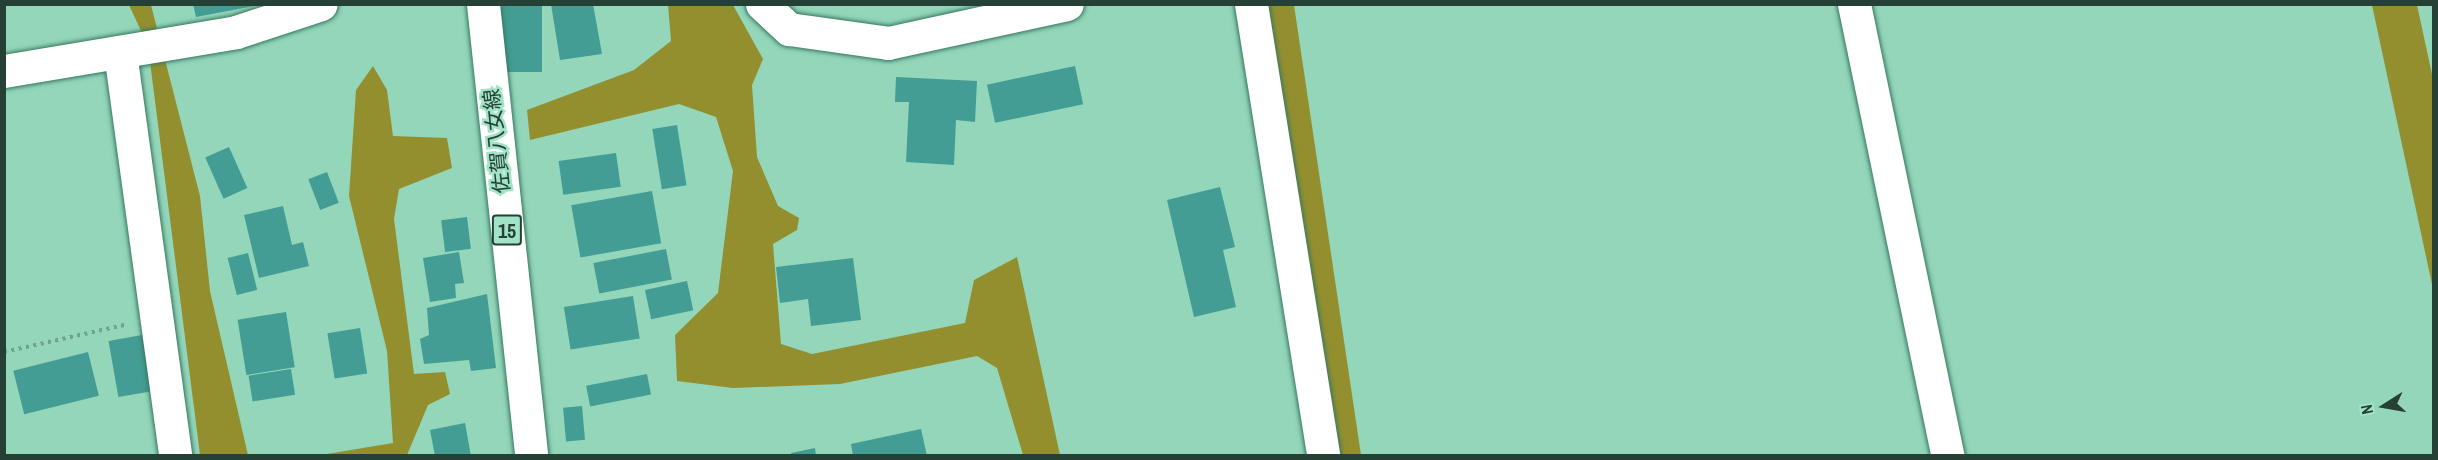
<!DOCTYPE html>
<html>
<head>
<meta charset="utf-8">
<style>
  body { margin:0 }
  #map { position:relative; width:2438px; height:460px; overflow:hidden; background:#93d6ba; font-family:"Archivo Narrow","Noto Sans JP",sans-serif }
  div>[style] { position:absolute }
  .water>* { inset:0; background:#938f2f }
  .building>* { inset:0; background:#439d94; transform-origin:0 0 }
  .path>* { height:4px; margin-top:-2px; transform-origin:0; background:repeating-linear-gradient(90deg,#6ea48d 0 3px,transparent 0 7.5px) }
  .roads { filter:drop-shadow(0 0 2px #377860) drop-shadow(0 0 2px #377860) }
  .minor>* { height:33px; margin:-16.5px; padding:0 16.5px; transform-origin:16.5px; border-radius:16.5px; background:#fff }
  .major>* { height:33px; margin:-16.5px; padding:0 16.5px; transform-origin:16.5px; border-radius:16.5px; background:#fff }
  span { translate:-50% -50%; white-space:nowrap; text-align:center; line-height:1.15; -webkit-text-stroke:5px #a0e3c7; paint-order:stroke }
  .shield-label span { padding:2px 4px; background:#a0e3c7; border:2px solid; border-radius:4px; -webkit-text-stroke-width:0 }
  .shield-label { font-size:20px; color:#254035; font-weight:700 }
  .street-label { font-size:21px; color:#254035 }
  .frame { position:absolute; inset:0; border:6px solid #254035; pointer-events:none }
  .north { position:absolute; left:2354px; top:376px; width:60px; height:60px; -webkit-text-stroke:4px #a0e3c7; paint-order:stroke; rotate:259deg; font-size:16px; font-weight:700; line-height:24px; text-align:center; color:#254035 }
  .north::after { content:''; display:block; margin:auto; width:21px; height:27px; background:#254035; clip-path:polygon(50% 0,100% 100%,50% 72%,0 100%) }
</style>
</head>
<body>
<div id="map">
  <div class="water">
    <i style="clip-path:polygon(129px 5px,151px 5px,200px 196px,210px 291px,248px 455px,200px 455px,148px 46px)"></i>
    <i style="clip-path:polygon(668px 5px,733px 5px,763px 59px,752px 85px,757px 157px,778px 206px,799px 218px,797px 230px,773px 244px,781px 344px,812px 354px,965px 323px,974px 280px,1017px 257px,1060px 455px,1023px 455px,997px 368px,977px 356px,840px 384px,733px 388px,677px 381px,675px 335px,718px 293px,733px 171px,716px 117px,679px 104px,530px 140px,527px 110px,634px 70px,671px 41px)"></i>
    <i style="clip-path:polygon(1266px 5px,1294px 5px,1361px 455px,1339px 455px)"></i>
    <i style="clip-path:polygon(2372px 5px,2417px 5px,2433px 79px,2433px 289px)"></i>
    <i style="clip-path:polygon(373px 66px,387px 90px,393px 136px,447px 138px,452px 168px,399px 189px,394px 219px,414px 374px,445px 372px,450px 394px,428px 405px,407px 455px,321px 455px,393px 443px,387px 351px,349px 196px,356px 90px)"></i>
  </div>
  <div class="building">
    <i style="clip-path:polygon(193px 4px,254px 4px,254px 6px,196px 17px)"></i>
    <i style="clip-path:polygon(551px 4px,593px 4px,602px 54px,560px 60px)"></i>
    <i style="left:499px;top:5px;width:43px;height:67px"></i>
    <i style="left:1075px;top:66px;width:39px;height:90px;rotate:78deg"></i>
    <i style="clip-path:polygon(896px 77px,977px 81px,975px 122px,956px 120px,954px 165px,906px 162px,909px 102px,895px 102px)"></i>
    <i style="left:677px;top:125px;width:61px;height:25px;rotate:81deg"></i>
    <i style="left:229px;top:147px;width:45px;height:26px;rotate:66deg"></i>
    <i style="left:616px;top:153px;width:34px;height:58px;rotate:82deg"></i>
    <i style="left:327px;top:172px;width:33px;height:20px;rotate:69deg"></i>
    <i style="clip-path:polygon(1220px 187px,1235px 247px,1223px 250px,1236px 307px,1194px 317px,1167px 200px)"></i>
    <i style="left:652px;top:191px;width:53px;height:82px;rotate:80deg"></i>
    <i style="clip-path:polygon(283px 206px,292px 245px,303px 242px,309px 266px,259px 278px,244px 215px)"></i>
    <i style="left:467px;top:217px;width:32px;height:26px;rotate:83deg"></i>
    <i style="left:666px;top:249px;width:31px;height:74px;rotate:79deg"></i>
    <i style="clip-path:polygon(459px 252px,464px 283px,455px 284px,456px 298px,430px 302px,423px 258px)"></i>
    <i style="left:248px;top:253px;width:38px;height:21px;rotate:76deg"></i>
    <i style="clip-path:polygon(853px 258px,861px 320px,811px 326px,808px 299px,780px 303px,776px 267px)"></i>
    <i style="left:687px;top:281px;width:30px;height:43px;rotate:78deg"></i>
    <i style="clip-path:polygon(487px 294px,496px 368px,471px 371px,469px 360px,424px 364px,420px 339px,429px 335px,427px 308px)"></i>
    <i style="left:633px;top:296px;width:43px;height:70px;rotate:81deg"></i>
    <i style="left:286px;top:312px;width:56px;height:49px;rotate:81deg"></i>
    <i style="left:360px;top:328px;width:46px;height:33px;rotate:81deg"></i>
    <i style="left:142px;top:335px;width:57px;height:34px;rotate:80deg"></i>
    <i style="left:88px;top:352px;width:45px;height:77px;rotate:76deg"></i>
    <i style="left:291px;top:369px;width:26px;height:43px;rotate:81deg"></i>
    <i style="left:647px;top:374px;width:21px;height:62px;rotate:79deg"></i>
    <i style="left:582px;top:406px;width:34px;height:19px;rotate:85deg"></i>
    <i style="clip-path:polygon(465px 423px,471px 456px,435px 456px,430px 430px)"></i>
    <i style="clip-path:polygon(921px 429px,927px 456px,853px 456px,851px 444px)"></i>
    <i style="clip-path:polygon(815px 448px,816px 456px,792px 456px,791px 453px)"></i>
  </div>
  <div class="path">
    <i style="left:4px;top:352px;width:123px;rotate:-12.7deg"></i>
  </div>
  <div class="roads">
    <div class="minor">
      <i style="left:762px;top:4px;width:37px;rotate:43deg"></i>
      <i style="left:789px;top:29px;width:100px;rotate:8deg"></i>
      <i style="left:888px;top:43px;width:183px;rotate:-12.3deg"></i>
      <i style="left:1251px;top:4px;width:458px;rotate:80.9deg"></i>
      <i style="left:1854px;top:4px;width:462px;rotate:78.3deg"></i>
      <i style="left:120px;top:52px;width:408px;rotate:82.2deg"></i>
      <i style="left:4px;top:71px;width:235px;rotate:-9.5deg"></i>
      <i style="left:236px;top:32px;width:89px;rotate:-18.2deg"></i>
    </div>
    <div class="major">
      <i style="left:483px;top:4px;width:455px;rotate:83.9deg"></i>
    </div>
  </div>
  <div class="shield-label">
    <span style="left:507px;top:230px">15</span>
  </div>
  <div class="street-label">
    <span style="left:497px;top:141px;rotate:-96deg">佐賀八女線</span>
  </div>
  <div class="frame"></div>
  <div class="north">N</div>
</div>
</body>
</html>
